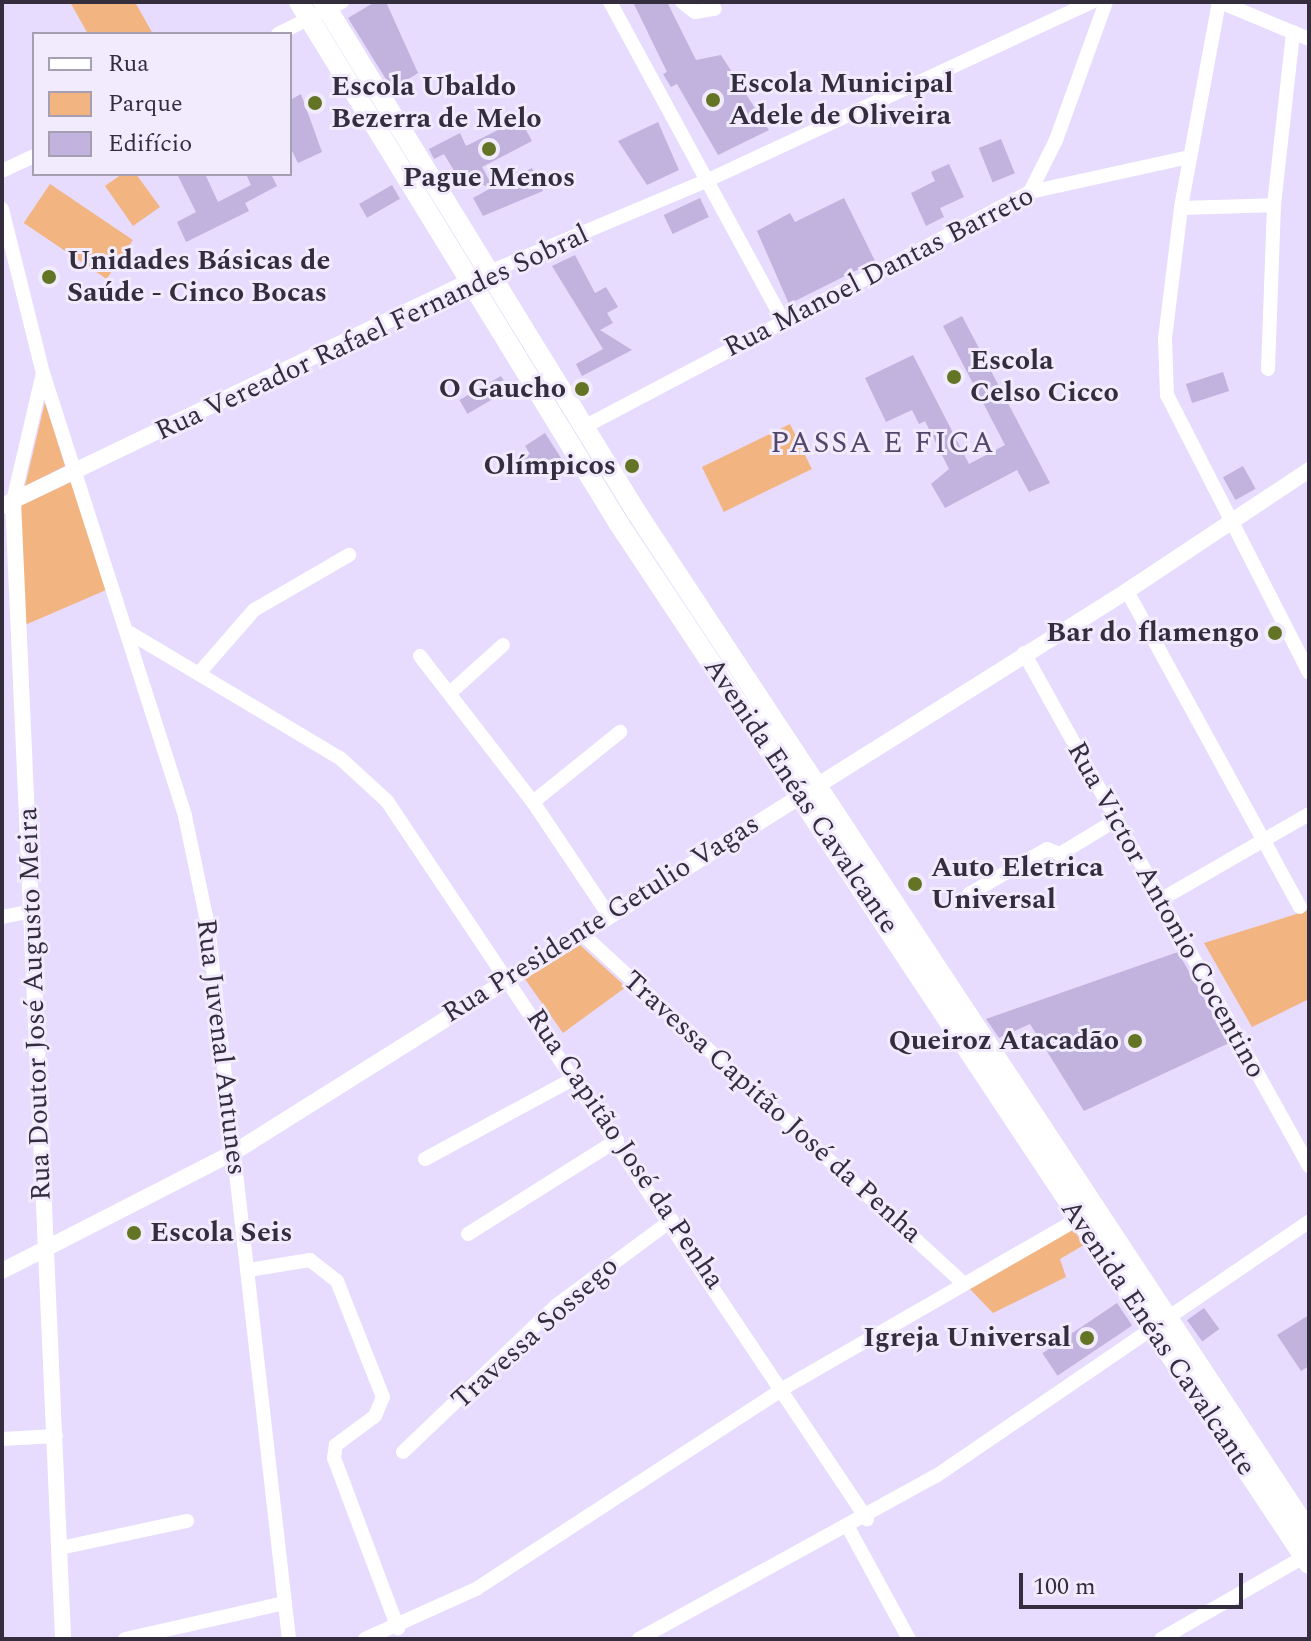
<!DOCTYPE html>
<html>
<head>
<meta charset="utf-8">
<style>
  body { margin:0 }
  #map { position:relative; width:1311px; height:1641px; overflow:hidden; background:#e7dbfe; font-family:Spectral,serif }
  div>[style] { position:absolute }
  .green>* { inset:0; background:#f2b581; transform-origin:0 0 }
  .building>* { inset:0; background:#c1b3dd; transform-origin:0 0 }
  .minor>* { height:14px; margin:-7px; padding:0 7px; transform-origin:7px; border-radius:7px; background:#fff }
  .tertiary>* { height:16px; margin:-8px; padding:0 8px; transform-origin:8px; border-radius:8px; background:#fff }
  .secondary>* { height:20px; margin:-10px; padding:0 10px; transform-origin:10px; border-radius:10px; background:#fff }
  .dots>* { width:22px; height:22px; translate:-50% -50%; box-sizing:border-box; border:4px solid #f1ebfd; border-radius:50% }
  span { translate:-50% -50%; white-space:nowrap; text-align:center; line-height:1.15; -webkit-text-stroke:6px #f1ebfd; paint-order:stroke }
  .poi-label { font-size:28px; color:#332d3e; font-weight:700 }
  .left { translate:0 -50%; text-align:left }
  .right { translate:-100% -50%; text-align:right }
  .street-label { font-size:28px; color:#332d3e }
  .neighbourhood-label { font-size:30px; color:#54466a; letter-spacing:2px }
  .frame { position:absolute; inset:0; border:4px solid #332d3e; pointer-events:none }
  .legend { position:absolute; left:32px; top:32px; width:260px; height:144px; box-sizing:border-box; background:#f1ebfd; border:2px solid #a59fb1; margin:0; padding:10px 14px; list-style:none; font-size:24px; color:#332d3e }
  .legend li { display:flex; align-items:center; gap:16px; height:40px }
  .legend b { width:40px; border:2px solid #a59fb1 }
  .scale { position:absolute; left:1019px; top:1573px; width:224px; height:36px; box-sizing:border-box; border:4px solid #332d3e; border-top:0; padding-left:10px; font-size:24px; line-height:28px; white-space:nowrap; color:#332d3e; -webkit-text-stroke:6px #f1ebfd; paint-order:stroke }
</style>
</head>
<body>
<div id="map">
  <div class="green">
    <i style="clip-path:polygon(70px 2px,135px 2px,153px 34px,88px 34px)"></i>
    <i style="clip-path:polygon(122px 174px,136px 174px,160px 207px,133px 226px,105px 186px)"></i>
    <i style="left:50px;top:184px;width:100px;height:47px;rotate:34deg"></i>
    <i style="clip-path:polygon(45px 402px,65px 466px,25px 486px)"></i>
    <i style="left:790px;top:424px;width:50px;height:98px;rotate:64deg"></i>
    <i style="clip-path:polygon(73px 481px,106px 590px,25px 625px,20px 506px)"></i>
    <i style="clip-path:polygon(1309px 910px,1309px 999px,1252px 1027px,1204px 943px)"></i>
    <i style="clip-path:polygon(580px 945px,626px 987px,563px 1033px,525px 979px)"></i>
    <i style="clip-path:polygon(1072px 1228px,1084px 1245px,1060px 1259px,1066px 1277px,993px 1313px,967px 1286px)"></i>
  </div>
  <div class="building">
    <i style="clip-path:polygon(375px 2px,386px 2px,418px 73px,392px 89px,348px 18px)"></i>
    <i style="clip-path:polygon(633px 2px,667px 2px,696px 60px,721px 55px,769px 130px,718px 155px,677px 84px,671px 87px,663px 74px,667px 72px)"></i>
    <i style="clip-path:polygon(301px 94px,322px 152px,298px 163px,290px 147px,290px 100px)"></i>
    <i style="clip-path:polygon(520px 119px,532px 141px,482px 167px,493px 187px,532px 168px,543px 191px,483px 216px,473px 198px,491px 188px,456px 174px,444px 154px,434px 159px,429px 149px,460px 133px,466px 146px)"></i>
    <i style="clip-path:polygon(658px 122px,679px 170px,647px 185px,618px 141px)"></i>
    <i style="left:1001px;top:139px;width:37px;height:24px;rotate:68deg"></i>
    <i style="clip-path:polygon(949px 164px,964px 197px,940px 208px,944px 217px,926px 226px,911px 193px,935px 181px,931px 172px)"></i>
    <i style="clip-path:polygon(177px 174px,205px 174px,218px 202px,251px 185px,246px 174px,271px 174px,277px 186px,245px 203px,249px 211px,186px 242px,177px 222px,196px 212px)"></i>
    <i style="left:392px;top:185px;width:16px;height:38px;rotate:60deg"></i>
    <i style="left:700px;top:198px;width:21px;height:40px;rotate:65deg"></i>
    <i style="clip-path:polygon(844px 198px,875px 261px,789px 304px,757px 231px,790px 213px,795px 222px)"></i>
    <i style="clip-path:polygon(575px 255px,595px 293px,606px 287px,618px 307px,607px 313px,613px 323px,600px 330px,632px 350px,582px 376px,576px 364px,603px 349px,552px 266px)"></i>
    <i style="clip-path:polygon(962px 316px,1050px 483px,1029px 492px,1017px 470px,945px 508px,931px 484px,949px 469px,925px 421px,919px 424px,912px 410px,886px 422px,865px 378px,913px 355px,969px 464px,1005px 445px,943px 326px)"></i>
    <i style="left:1223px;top:372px;width:20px;height:39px;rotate:72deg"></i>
    <i style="left:501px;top:376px;width:16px;height:48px;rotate:60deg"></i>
    <i style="clip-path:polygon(545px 433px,561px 458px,551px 465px,546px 458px,525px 471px,519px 461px,530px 454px,525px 446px)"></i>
    <i style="left:1243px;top:466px;width:26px;height:23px;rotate:61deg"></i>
    <i style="clip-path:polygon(1178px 952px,1229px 1043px,1084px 1111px,1030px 1024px,999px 1038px,986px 1019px)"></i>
    <i style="left:1117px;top:1303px;width:27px;height:90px;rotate:56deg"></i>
    <i style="left:1204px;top:1308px;width:26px;height:21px;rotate:54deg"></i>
    <i style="clip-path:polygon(1309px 1315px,1309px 1366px,1301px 1371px,1277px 1335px)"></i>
  </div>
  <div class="minor">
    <i style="left:610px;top:2px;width:362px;rotate:61.5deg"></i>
    <i style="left:682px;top:2px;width:16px;rotate:38deg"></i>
    <i style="left:695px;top:12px;width:20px;rotate:-9deg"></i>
    <i style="left:1219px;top:2px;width:209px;rotate:100.5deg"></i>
    <i style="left:1181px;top:208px;width:132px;rotate:97deg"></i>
    <i style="left:1165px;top:339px;width:56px;rotate:88deg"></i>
    <i style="left:1167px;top:395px;width:312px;rotate:62.9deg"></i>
    <i style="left:1220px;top:2px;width:96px;rotate:22.6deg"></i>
    <i style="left:278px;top:34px;width:72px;rotate:-26.6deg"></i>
    <i style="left:2px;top:171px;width:35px;rotate:-25deg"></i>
    <i style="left:1030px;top:192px;width:58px;rotate:-63.4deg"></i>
    <i style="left:1056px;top:140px;width:147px;rotate:-70.1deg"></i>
    <i style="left:1181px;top:208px;width:93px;rotate:-1.8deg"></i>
    <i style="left:2px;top:209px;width:169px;rotate:76deg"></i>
    <i style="left:43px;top:373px;width:465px;rotate:72.2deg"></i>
    <i style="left:185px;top:816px;width:112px;rotate:78.2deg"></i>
    <i style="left:208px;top:926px;width:718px;rotate:83.52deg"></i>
    <i style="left:487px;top:273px;width:238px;rotate:-22.8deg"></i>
    <i style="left:706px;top:181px;width:425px;rotate:-24.9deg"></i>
    <i style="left:1268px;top:369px;width:164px;rotate:-87.9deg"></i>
    <i style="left:1274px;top:205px;width:174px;rotate:-83.7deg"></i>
    <i style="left:584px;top:427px;width:504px;rotate:-27.79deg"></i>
    <i style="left:1030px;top:192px;width:163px;rotate:-12.4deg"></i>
    <i style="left:13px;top:501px;width:131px;rotate:-76.8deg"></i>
    <i style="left:1127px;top:591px;width:360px;rotate:61.3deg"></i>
    <i style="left:130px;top:633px;width:244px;rotate:30.8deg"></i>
    <i style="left:340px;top:758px;width:64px;rotate:42.5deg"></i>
    <i style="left:387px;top:801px;width:864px;rotate:56.24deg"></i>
    <i style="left:1024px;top:653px;width:587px;rotate:60.95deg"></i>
    <i style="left:420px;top:656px;width:185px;rotate:52.3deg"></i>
    <i style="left:533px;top:802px;width:135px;rotate:56.2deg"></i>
    <i style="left:200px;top:672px;width:82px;rotate:-48.9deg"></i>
    <i style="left:254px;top:610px;width:110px;rotate:-30.1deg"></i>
    <i style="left:451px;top:692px;width:70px;rotate:-42.1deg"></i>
    <i style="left:533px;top:802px;width:112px;rotate:-38.8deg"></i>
    <i style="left:969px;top:894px;width:90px;rotate:-30deg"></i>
    <i style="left:1047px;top:849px;width:14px;rotate:21deg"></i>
    <i style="left:1060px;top:854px;width:66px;rotate:-31.3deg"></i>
    <i style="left:1160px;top:900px;width:172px;rotate:-30deg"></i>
    <i style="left:2px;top:917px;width:32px;rotate:-11deg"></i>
    <i style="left:580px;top:932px;width:520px;rotate:42.5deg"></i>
    <i style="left:425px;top:1159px;width:170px;rotate:-28.4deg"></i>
    <i style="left:468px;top:1234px;width:176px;rotate:-32.2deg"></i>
    <i style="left:249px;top:1270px;width:62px;rotate:-9.3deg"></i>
    <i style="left:310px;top:1260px;width:34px;rotate:38deg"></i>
    <i style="left:337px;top:1281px;width:125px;rotate:68.4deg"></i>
    <i style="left:383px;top:1397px;width:21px;rotate:113deg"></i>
    <i style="left:375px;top:1416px;width:49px;rotate:143.4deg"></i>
    <i style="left:336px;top:1445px;width:13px;rotate:99deg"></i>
    <i style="left:334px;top:1458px;width:182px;rotate:69.4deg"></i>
    <i style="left:2px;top:1439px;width:54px;rotate:-3.2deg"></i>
    <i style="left:403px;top:1452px;width:213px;rotate:-43.7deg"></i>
    <i style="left:557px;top:1305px;width:143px;rotate:-36.5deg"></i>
    <i style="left:849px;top:1529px;width:125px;rotate:61.4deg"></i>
    <i style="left:60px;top:1548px;width:130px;rotate:-12deg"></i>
    <i style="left:125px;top:1639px;width:164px;rotate:-12.7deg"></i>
    <i style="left:365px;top:1639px;width:122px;rotate:-24.2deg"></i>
    <i style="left:476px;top:1589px;width:368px;rotate:-33.1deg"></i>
    <i style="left:784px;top:1388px;width:349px;rotate:-29.9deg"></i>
    <i style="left:639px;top:1639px;width:339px;rotate:-28.8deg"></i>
    <i style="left:936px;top:1476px;width:451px;rotate:-34.3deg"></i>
    <i style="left:1161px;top:1639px;width:171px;rotate:-29.9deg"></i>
  </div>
  <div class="tertiary">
    <i style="left:13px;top:501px;width:1139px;rotate:87.48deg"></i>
    <i style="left:2px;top:506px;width:538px;rotate:-25.66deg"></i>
    <i style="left:2px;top:1271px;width:263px;rotate:-27.1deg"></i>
    <i style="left:236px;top:1151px;width:1052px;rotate:-32.15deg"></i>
    <i style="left:1127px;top:591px;width:219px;rotate:-33.6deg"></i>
  </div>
  <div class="secondary">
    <i style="left:299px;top:2px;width:612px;rotate:58.49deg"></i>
    <i style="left:619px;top:524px;width:1248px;rotate:56.44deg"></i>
    <i style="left:323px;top:2px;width:600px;rotate:58.43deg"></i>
    <i style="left:637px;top:513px;width:1221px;rotate:56.6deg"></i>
  </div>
  <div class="dots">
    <i style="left:713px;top:100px;background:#637524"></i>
    <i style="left:315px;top:103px;background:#637524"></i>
    <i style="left:489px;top:149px;background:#637524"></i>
    <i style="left:49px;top:277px;background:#637524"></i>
    <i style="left:954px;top:377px;background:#637524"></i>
    <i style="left:582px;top:389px;background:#637524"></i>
    <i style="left:632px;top:466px;background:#637524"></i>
    <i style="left:1275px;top:633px;background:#637524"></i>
    <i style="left:915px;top:884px;background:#637524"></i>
    <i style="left:1135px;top:1041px;background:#637524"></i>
    <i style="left:134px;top:1233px;background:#637524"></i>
    <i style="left:1087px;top:1338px;background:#637524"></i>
  </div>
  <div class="poi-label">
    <span class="left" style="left:729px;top:100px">Escola Municipal<br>Adele de Oliveira</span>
    <span class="left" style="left:331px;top:103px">Escola Ubaldo<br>Bezerra de Melo</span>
    <span style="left:489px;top:178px">Pague Menos</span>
    <span class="left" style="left:67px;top:277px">Unidades Básicas de<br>Saúde - Cinco Bocas</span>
    <span class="left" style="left:970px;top:377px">Escola<br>Celso Cicco</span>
    <span class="right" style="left:566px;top:389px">O Gaucho</span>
    <span class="right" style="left:616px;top:466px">Olímpicos</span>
    <span class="right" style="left:1259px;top:633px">Bar do flamengo</span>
    <span class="left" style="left:931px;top:884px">Auto Eletrica<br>Universal</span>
    <span class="right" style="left:1119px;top:1041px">Queiroz Atacadão</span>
    <span class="left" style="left:150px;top:1233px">Escola Seis</span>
    <span class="right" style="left:1071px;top:1338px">Igreja Universal</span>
  </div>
  <div class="street-label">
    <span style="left:879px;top:272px;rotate:-27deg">Rua Manoel Dantas Barreto</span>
    <span style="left:372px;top:333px;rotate:-25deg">Rua Vereador Rafael Fernandes Sobral</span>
    <span style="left:801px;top:796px;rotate:56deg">Avenida Enéas Cavalcante</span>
    <span style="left:1166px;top:910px;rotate:61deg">Rua Victor Antonio Cocentino</span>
    <span style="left:601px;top:919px;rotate:-32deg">Rua Presidente Getulio Vagas</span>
    <span style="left:35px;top:1004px;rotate:-92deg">Rua Doutor José Augusto Meira</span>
    <span style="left:221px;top:1047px;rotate:83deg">Rua Juvenal Antunes</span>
    <span style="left:772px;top:1107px;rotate:42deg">Travessa Capitão José da Penha</span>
    <span style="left:625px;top:1149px;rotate:56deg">Rua Capitão José da Penha</span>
    <span style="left:535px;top:1333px;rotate:-42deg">Travessa Sossego</span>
    <span style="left:1158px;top:1338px;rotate:56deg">Avenida Enéas Cavalcante</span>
  </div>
  <div class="neighbourhood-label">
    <span style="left:883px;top:443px">PASSA E FICA</span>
  </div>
  <div class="frame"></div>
  <ul class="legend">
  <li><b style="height:10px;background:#fff"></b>Rua</li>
  <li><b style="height:22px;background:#f2b581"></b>Parque</li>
  <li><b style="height:22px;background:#c1b3dd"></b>Edifício</li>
  </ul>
  <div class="scale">100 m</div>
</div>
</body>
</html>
